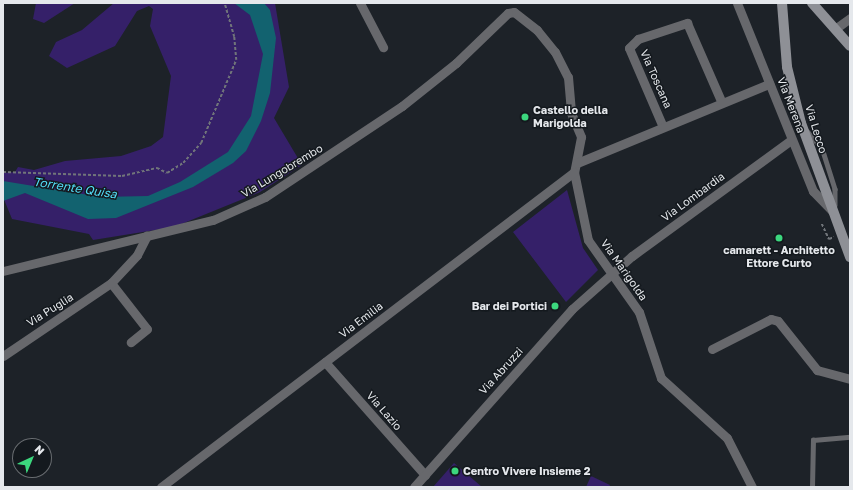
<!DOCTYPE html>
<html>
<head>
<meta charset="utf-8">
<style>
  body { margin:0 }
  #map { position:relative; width:853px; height:490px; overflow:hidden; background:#1d2228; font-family:"Golos Text",sans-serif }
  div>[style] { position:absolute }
  .green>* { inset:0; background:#352069 }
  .water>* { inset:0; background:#12626f }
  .path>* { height:1.5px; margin-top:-0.75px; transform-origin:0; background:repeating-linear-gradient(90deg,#71757a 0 3px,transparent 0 5px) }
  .lane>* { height:4.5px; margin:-2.25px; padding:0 2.25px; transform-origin:2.25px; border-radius:2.25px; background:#67686c }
  .street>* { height:9px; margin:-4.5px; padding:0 4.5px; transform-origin:4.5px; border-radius:4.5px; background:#67686c }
  .secondary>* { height:10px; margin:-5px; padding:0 5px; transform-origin:5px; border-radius:5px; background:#8e9096 }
  .dots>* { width:11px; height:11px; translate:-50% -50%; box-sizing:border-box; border:2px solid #14191e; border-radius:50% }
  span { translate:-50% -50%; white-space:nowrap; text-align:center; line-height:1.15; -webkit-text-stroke:3px #14191e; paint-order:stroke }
  .street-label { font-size:11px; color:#e5e8ec }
  .poi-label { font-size:11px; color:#e5e8ec; font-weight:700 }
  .left { translate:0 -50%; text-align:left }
  .right { translate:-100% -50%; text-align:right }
  .water-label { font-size:12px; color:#54dff9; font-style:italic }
  .frame { position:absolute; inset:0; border:4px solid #e5e8ec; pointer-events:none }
  .north { position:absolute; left:12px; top:438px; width:40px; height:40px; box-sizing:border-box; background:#14191e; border:1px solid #686c70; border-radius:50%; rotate:44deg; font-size:11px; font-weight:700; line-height:16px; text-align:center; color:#e5e8ec }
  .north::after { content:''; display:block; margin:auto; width:14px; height:18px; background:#3cd77e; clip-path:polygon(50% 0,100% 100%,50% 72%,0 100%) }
</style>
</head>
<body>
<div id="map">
  <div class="green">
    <i style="clip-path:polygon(36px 3px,75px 3px,44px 23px,33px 19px)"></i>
    <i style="clip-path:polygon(114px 3px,275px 3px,289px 87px,274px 118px,302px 165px,260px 192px,174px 227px,93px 240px,89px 234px,12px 219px,3px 197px,3px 173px,15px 172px,18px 167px,34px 170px,65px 161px,121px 156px,151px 146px,163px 137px,171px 76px,150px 26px,153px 9px,149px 6px,137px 11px,115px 46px,67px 68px,49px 56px,56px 42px,82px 30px)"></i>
    <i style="clip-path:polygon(567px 190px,583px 248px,598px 270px,566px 302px,513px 232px)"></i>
    <i style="clip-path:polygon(454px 463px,482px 487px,433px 487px)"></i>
    <i style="clip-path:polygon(591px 476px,610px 485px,609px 487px,586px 487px)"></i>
  </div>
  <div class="water">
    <i style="clip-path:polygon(234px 3px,264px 3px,270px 10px,276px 38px,270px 93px,261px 121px,246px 151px,233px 163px,193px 187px,116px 218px,88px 219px,25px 193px,3px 201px,3px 181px,101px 197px,148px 196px,180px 182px,228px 152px,251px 116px,263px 54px,250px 15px)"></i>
  </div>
  <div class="path">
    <i style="left:3px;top:172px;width:119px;rotate:1.9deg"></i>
    <i style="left:122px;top:176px;width:36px;rotate:-13deg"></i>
    <i style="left:157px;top:168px;width:11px;rotate:27deg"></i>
    <i style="left:167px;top:173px;width:19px;rotate:-32deg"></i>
    <i style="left:183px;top:163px;width:27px;rotate:-48deg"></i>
    <i style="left:201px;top:143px;width:90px;rotate:-67.1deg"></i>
    <i style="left:236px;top:60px;width:23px;rotate:-95deg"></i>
    <i style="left:234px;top:37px;width:35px;rotate:-106deg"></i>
    <i style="left:822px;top:224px;width:17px;rotate:65deg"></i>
    <i style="left:829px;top:239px;width:5px;rotate:-22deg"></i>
  </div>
  <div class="lane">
    <i style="left:807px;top:131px;width:23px;rotate:49deg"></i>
    <i style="left:822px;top:148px;width:43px;rotate:72.4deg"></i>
    <i style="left:835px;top:189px;width:16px;rotate:90deg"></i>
    <i style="left:812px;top:487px;width:47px;rotate:-88.8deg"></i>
    <i style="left:813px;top:440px;width:37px;rotate:-5deg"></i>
  </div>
  <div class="street">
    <i style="left:360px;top:3px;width:50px;rotate:62.4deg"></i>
    <i style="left:737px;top:3px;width:203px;rotate:68deg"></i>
    <i style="left:813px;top:191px;width:28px;rotate:46deg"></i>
    <i style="left:508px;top:13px;width:6px;rotate:-9deg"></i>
    <i style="left:514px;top:12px;width:29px;rotate:38deg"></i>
    <i style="left:537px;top:30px;width:28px;rotate:51deg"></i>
    <i style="left:555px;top:52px;width:28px;rotate:63deg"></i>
    <i style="left:568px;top:77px;width:36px;rotate:85deg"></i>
    <i style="left:571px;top:113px;width:26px;rotate:67deg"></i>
    <i style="left:581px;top:137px;width:36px;rotate:101deg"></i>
    <i style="left:574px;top:172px;width:69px;rotate:78.4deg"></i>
    <i style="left:588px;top:240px;width:88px;rotate:54.7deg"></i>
    <i style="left:639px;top:312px;width:70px;rotate:71.6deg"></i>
    <i style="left:661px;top:378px;width:89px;rotate:42.3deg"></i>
    <i style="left:727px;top:438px;width:55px;rotate:63deg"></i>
    <i style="left:835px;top:29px;width:19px;rotate:-36deg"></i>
    <i style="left:663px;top:127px;width:86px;rotate:-113.3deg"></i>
    <i style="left:629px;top:48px;width:13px;rotate:-45deg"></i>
    <i style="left:638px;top:39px;width:52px;rotate:-18.1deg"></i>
    <i style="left:687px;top:23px;width:85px;rotate:66.4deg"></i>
    <i style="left:577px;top:163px;width:208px;rotate:-22.4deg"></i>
    <i style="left:3px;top:271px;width:216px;rotate:-13.7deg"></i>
    <i style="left:213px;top:220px;width:57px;rotate:-23.9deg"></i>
    <i style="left:265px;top:197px;width:164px;rotate:-33.6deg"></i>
    <i style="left:402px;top:106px;width:69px;rotate:-38.5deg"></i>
    <i style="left:456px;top:63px;width:72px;rotate:-43.9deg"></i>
    <i style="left:111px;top:283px;width:58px;rotate:52deg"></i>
    <i style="left:147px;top:329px;width:21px;rotate:141deg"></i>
    <i style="left:712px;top:349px;width:66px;rotate:-27deg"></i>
    <i style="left:771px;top:319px;width:7px;rotate:16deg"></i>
    <i style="left:778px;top:321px;width:63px;rotate:51.5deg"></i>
    <i style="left:817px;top:370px;width:34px;rotate:15deg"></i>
    <i style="left:3px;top:356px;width:130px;rotate:-34.1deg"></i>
    <i style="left:111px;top:283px;width:38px;rotate:-47deg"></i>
    <i style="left:137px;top:255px;width:22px;rotate:-63deg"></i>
    <i style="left:325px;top:362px;width:151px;rotate:48.5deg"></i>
    <i style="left:161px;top:487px;width:519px;rotate:-37.33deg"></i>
    <i style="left:414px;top:487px;width:238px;rotate:-48.4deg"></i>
    <i style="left:572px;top:309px;width:80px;rotate:-41.5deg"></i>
    <i style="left:632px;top:256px;width:197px;rotate:-36.1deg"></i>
  </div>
  <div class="secondary">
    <i style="left:782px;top:3px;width:64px;rotate:85.5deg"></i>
    <i style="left:787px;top:67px;width:58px;rotate:76deg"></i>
    <i style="left:801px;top:123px;width:143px;rotate:69.9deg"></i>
    <i style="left:812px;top:3px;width:57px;rotate:48.5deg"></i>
  </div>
  <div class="dots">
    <i style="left:525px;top:117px;background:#3cd77e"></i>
    <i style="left:779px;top:238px;background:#3cd77e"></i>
    <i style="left:555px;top:306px;background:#3cd77e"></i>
    <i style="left:455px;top:471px;background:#3cd77e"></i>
  </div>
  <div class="street-label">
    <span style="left:656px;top:79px;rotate:66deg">Via Toscana</span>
    <span style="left:791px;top:105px;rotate:69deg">Via Merena</span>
    <span style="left:816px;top:129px;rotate:73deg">Via Lecco</span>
    <span style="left:282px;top:171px;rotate:-31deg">Via Lungobrembo</span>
    <span style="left:693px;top:197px;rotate:-36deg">Via Lombardia</span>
    <span style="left:624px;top:270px;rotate:55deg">Via Marigolda</span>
    <span style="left:50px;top:310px;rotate:-32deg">Via Puglia</span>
    <span style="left:361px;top:320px;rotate:-37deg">Via Emilia</span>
    <span style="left:501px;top:371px;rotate:-48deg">Via Abruzzi</span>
    <span style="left:384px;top:411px;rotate:49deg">Via Lazio</span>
  </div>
  <div class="poi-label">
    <span class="left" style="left:533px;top:117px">Castello della<br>Marigolda</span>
    <span style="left:779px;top:257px">camarett - Architetto<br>Ettore Curto</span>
    <span class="right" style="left:547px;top:306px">Bar dei Portici</span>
    <span class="left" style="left:463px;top:471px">Centro Vivere Insieme 2</span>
  </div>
  <div class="water-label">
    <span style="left:75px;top:188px;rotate:9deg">Torrente Quisa</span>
  </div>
  <div class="frame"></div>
  <div class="north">N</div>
</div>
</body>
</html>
